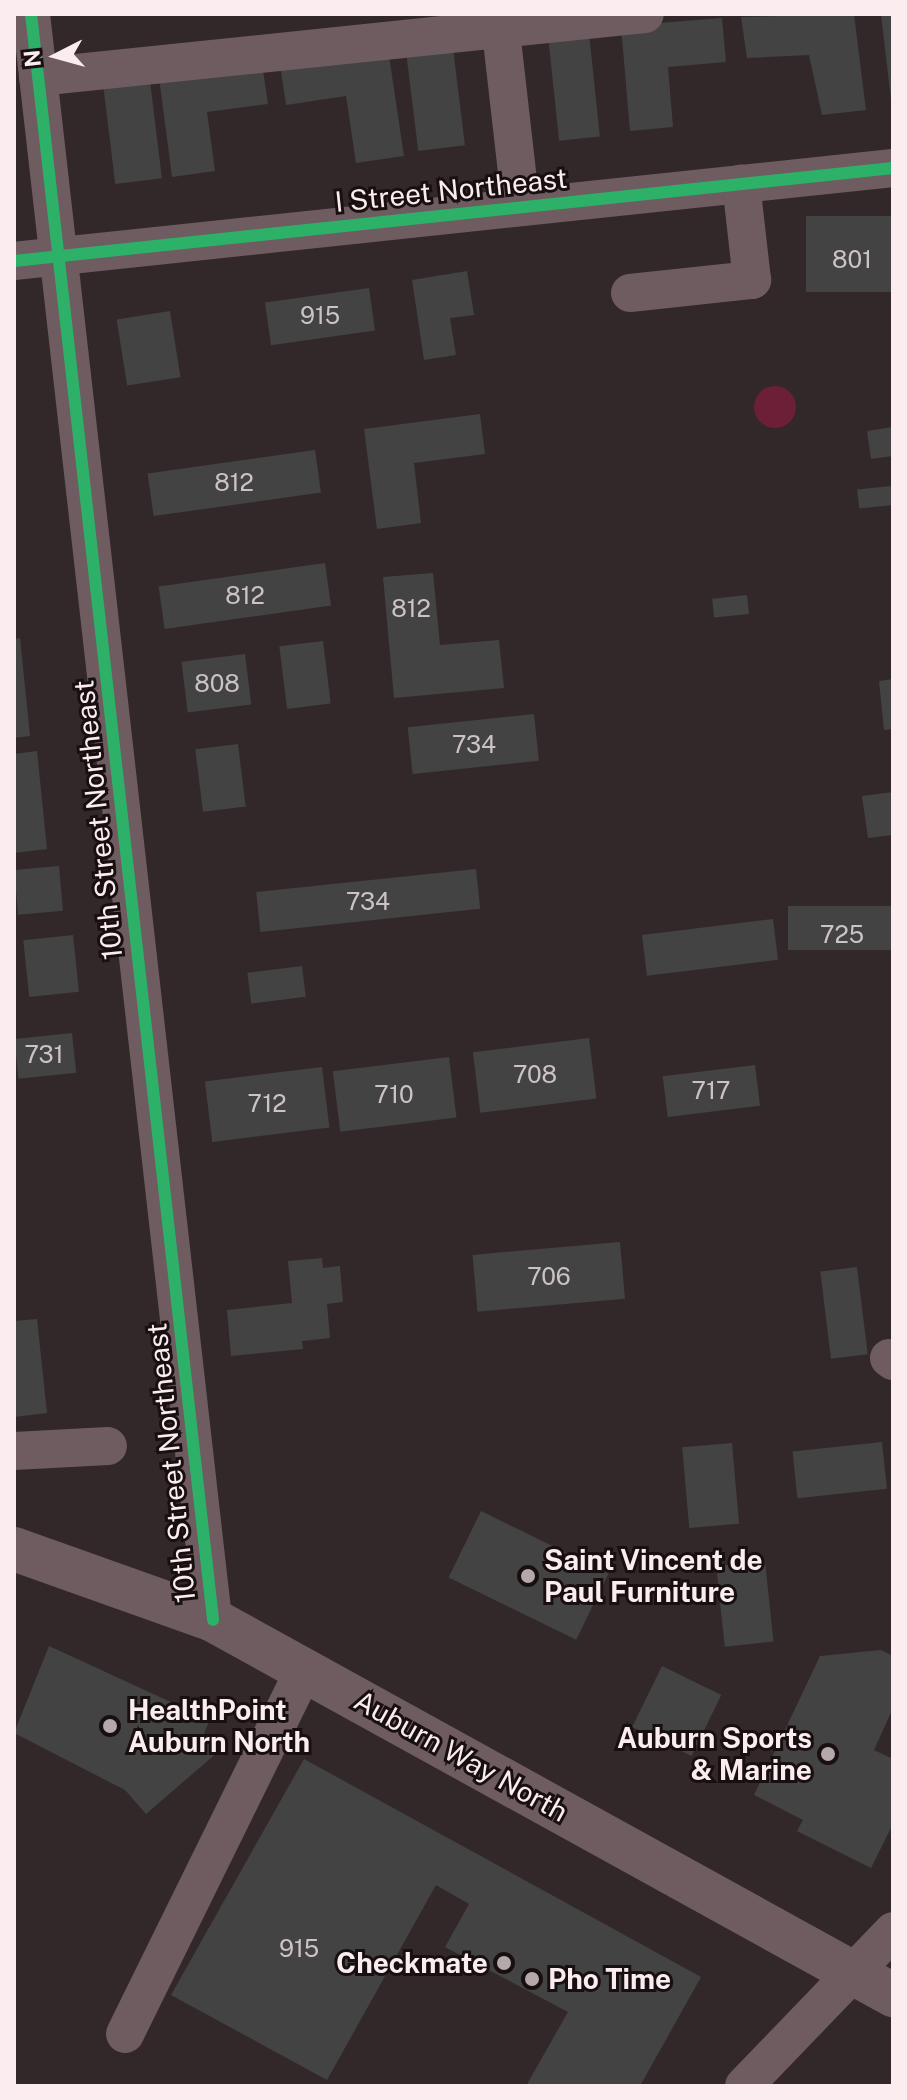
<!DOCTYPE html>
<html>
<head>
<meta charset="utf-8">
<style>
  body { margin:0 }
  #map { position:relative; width:907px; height:2100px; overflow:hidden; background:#32282a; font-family:"Public Sans",sans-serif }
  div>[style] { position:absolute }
  .water>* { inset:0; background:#6c1f36 }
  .round { border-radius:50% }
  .building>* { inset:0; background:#424342; transform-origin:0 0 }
  .minor>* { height:38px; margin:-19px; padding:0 19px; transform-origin:19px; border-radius:19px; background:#6e5c60 }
  .major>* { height:44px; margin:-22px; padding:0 22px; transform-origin:22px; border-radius:22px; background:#6e5c60 }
  .cycleway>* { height:12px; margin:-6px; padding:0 6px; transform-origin:6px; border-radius:6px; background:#2db169 }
  .dots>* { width:22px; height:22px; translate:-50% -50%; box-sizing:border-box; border:4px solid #180f11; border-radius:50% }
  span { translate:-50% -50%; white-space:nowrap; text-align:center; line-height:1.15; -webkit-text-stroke:6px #180f11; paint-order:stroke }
  .number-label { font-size:24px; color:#cdc2c4 }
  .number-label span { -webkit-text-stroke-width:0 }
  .street-label { font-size:28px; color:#fbedef }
  .poi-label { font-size:28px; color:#fbedef; font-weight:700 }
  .left { translate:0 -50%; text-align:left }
  .right { translate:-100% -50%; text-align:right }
  .frame { position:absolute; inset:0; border:16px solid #fbedef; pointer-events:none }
  .north { position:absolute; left:16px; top:16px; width:80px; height:80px; -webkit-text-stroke:6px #180f11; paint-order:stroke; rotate:264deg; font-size:22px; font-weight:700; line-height:32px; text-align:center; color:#fbedef }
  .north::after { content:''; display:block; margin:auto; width:28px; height:36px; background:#fbedef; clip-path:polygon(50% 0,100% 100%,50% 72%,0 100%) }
</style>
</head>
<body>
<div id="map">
  <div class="water">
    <i class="round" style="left:754px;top:386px;width:42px;height:42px"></i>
  </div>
  <div class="building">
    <i style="clip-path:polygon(854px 14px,866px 110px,822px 115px,809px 55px,747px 58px,741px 17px)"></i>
    <i style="clip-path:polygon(881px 14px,893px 14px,893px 100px,891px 100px)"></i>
    <i style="clip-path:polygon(722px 18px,726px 62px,668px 67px,673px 127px,630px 131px,621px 26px)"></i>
    <i style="left:589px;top:33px;width:104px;height:41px;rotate:84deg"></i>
    <i style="left:452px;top:40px;width:106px;height:47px;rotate:83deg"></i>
    <i style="clip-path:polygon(388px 49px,404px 156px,356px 163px,346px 96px,286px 105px,280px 65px)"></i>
    <i style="clip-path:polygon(262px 64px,268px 104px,207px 112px,215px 171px,172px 177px,159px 77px)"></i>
    <i style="left:149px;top:73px;width:106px;height:47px;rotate:83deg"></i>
    <i style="left:893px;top:216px;width:76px;height:87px;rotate:90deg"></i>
    <i style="clip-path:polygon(467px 271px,474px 315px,450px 318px,456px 355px,424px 360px,412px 280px)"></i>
    <i style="left:369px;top:288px;width:43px;height:105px;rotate:82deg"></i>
    <i style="left:170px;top:311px;width:67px;height:54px;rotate:81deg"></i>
    <i style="clip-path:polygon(480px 414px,485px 454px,414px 463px,421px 523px,377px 529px,364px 429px)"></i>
    <i style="clip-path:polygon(893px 427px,893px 456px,871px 459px,867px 431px)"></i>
    <i style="left:315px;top:450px;width:43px;height:169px;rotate:82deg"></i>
    <i style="left:891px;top:486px;width:19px;height:34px;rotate:84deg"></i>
    <i style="left:325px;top:563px;width:43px;height:168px;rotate:82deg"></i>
    <i style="clip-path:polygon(433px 573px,440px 645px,499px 640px,504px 688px,394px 698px,383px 577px)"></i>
    <i style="left:747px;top:595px;width:19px;height:35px;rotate:84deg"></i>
    <i style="clip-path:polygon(20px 638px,30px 736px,14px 738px,14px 639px)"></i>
    <i style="left:323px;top:641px;width:63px;height:44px;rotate:83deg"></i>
    <i style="left:245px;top:654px;width:51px;height:64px;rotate:83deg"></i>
    <i style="clip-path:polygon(893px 679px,893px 729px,884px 730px,879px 681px)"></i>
    <i style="left:534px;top:714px;width:47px;height:127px;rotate:84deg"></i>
    <i style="left:238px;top:744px;width:63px;height:43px;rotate:83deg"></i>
    <i style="clip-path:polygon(37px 751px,47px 849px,14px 853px,14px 754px)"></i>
    <i style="clip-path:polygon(893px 792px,893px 835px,868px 838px,862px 796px)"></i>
    <i style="left:59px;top:866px;width:45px;height:45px;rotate:85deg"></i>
    <i style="left:476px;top:869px;width:40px;height:221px;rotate:84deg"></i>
    <i style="left:893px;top:906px;width:44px;height:105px;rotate:90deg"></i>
    <i style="left:773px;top:919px;width:41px;height:132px;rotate:83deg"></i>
    <i style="left:73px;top:935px;width:57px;height:50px;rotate:84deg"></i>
    <i style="left:302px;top:966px;width:31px;height:55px;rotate:83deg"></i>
    <i style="left:72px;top:1033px;width:40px;height:58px;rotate:84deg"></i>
    <i style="left:589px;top:1038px;width:61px;height:117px;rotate:83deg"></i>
    <i style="left:449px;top:1057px;width:61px;height:117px;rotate:83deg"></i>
    <i style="left:755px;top:1065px;width:41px;height:93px;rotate:83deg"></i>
    <i style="left:322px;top:1067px;width:61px;height:118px;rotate:83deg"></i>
    <i style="left:620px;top:1242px;width:57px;height:148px;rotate:85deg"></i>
    <i style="clip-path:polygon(322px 1258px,323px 1268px,340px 1266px,343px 1302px,327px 1304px,330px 1338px,302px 1341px,303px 1349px,231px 1356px,227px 1310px,292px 1303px,288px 1261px)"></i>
    <i style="left:857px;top:1267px;width:88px;height:37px;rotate:83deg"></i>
    <i style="clip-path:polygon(37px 1319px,47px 1413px,14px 1417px,14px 1321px)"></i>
    <i style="left:882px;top:1442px;width:47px;height:90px;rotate:84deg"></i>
    <i style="left:732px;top:1443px;width:81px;height:50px;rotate:85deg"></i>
    <i style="left:481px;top:1511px;width:142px;height:74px;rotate:26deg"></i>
    <i style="left:765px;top:1561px;width:81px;height:49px;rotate:84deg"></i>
    <i style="clip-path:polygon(49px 1646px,210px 1720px,204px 1733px,219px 1751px,146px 1814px,125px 1790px,14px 1733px)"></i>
    <i style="clip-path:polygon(881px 1650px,893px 1656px,893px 1708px,874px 1750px,893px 1759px,893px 1824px,871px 1868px,797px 1831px,803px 1820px,754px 1795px,820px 1656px)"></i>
    <i style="left:662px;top:1666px;width:66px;height:68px;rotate:26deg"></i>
    <i style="clip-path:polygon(304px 1759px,701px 1977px,640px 2086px,526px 2086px,568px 2012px,445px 1947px,469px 1904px,436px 1885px,327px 2080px,171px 1995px)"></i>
  </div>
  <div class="minor">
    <i style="left:31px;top:14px;width:1616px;rotate:83.53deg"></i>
    <i style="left:499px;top:14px;width:194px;rotate:83.5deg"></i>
    <i style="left:38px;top:77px;width:610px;rotate:-5.93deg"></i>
    <i style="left:14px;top:261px;width:884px;rotate:-6.04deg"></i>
    <i style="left:630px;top:293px;width:123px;rotate:-6.1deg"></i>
    <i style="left:752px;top:280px;width:97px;rotate:-96.5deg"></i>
    <i style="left:889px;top:1358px;width:5px;rotate:37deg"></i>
    <i style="left:14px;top:1451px;width:94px;rotate:-3deg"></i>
    <i style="left:125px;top:2034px;width:406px;rotate:-63.8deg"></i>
    <i style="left:744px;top:2086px;width:215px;rotate:-46.1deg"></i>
  </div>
  <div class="major">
    <i style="left:14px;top:1549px;width:211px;rotate:19.6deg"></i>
    <i style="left:213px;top:1620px;width:777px;rotate:28.88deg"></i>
  </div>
  <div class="cycleway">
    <i style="left:31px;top:14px;width:1616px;rotate:83.53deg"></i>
    <i style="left:14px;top:261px;width:884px;rotate:-6.04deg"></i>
  </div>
  <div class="dots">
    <i style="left:528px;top:1576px;background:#b5a8aa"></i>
    <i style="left:110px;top:1726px;background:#b5a8aa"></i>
    <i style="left:828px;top:1754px;background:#b5a8aa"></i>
    <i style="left:504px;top:1963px;background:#b5a8aa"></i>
    <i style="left:532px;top:1979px;background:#b5a8aa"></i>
  </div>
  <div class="number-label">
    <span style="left:852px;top:260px">801</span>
    <span style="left:320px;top:316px">915</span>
    <span style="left:234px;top:483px">812</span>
    <span style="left:245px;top:596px">812</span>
    <span style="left:411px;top:609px">812</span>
    <span style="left:217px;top:684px">808</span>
    <span style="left:474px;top:745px">734</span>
    <span style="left:368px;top:902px">734</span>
    <span style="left:842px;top:935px">725</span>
    <span style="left:44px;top:1055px">731</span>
    <span style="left:535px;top:1075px">708</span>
    <span style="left:711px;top:1091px">717</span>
    <span style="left:394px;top:1095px">710</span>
    <span style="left:267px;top:1104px">712</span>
    <span style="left:549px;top:1277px">706</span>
    <span style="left:299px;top:1949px">915</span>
  </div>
  <div class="street-label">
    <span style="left:451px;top:190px;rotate:-6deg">I Street Northeast</span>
    <span style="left:98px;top:820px;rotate:-96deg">10th Street Northeast</span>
    <span style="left:171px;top:1463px;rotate:-96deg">10th Street Northeast</span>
    <span style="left:461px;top:1756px;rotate:29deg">Auburn Way North</span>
  </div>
  <div class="poi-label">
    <span class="left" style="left:544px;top:1576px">Saint Vincent de<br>Paul Furniture</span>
    <span class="left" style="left:128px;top:1726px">HealthPoint<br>Auburn North</span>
    <span class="right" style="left:812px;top:1754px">Auburn Sports<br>&amp; Marine</span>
    <span class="right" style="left:488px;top:1963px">Checkmate</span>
    <span class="left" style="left:548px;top:1979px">Pho Time</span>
  </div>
  <div class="frame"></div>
  <div class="north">N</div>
</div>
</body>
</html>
